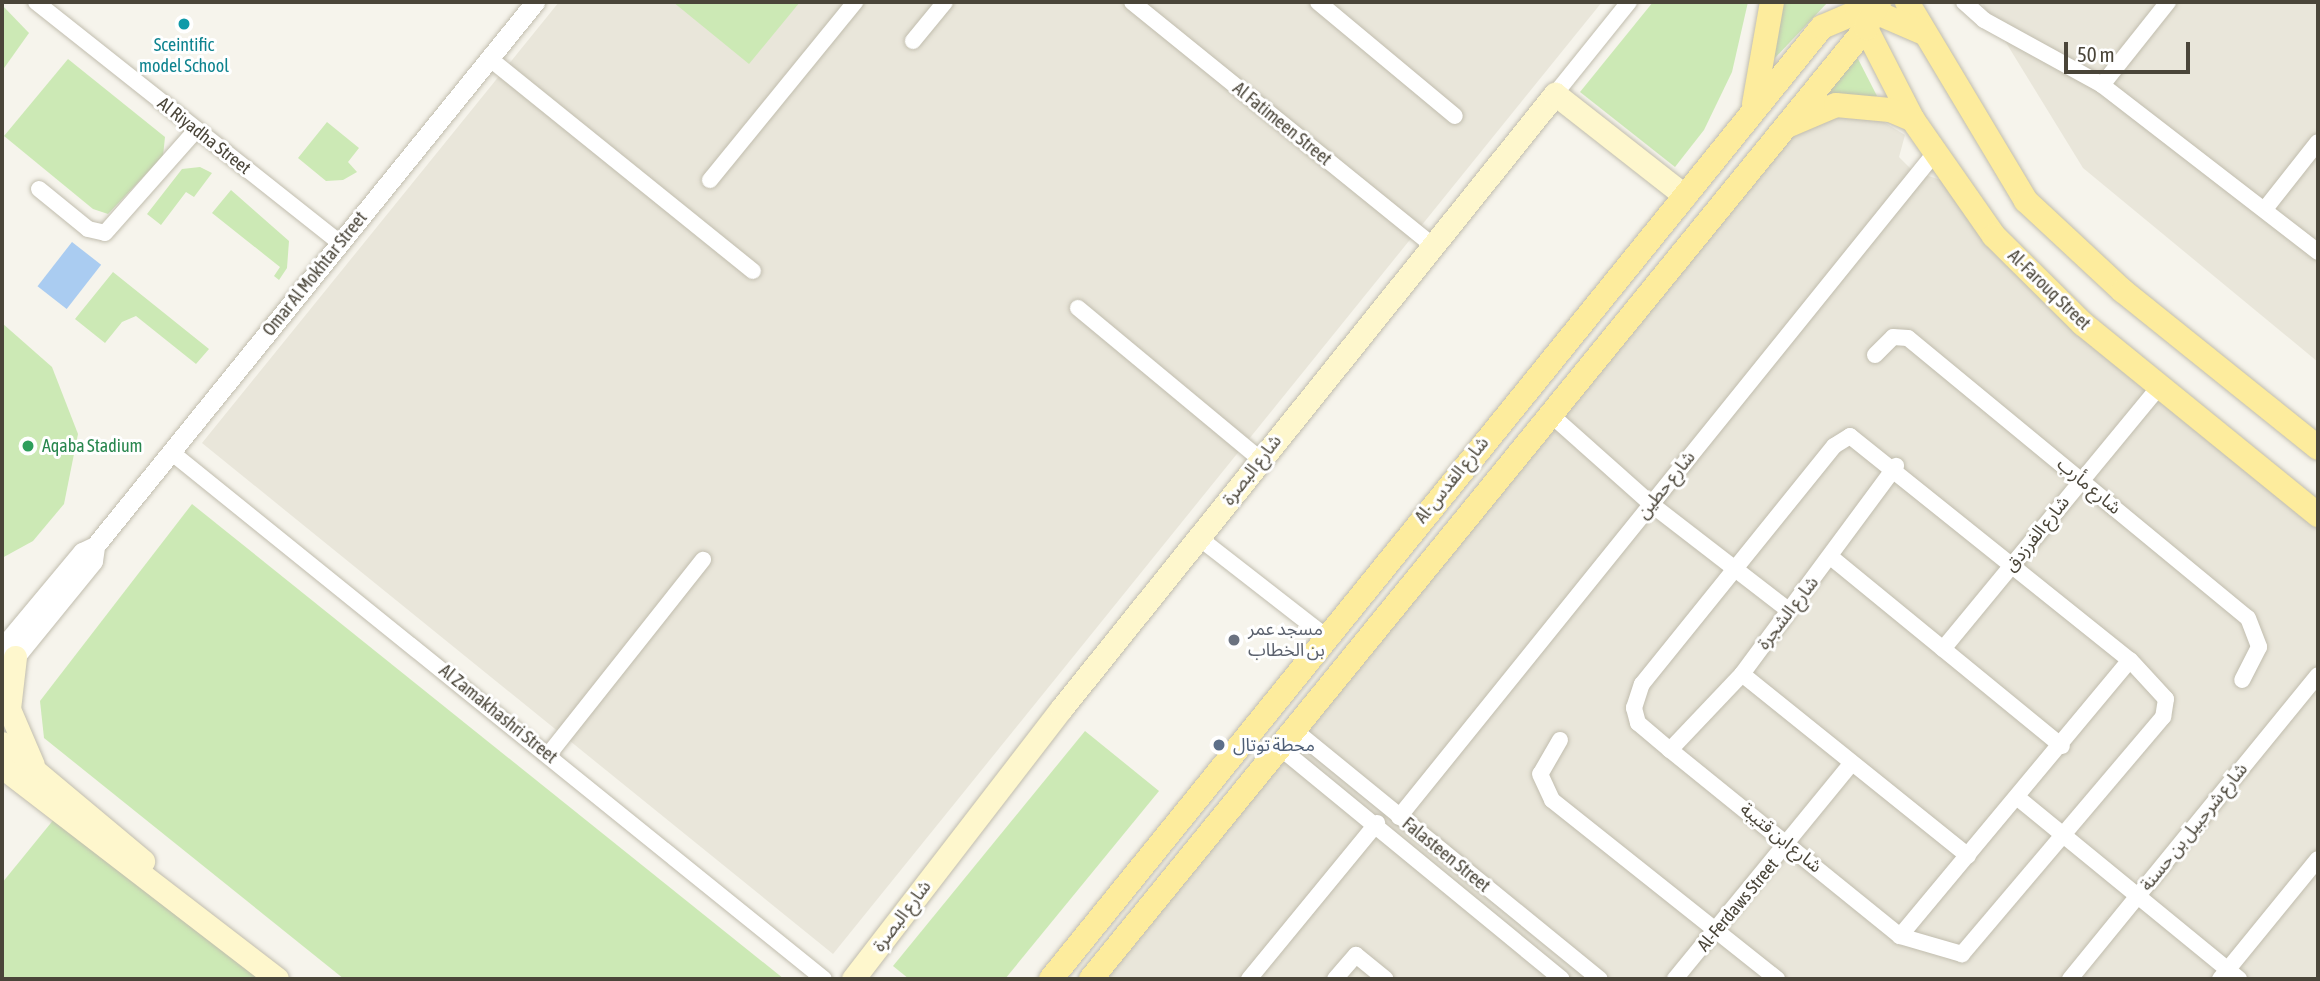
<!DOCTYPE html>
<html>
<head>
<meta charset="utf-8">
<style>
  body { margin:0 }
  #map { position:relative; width:2320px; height:981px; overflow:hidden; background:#f6f4ec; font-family:"Asap Condensed","Noto Sans Arabic",sans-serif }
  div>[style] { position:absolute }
  .residential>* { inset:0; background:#e9e6da }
  .green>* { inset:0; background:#cce9b5 }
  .water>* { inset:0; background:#aaccf1; transform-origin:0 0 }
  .roads { filter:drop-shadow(0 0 2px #c1bdae) drop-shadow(0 0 2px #c1bdae) }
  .minor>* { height:16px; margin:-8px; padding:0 8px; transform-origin:8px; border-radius:8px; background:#fff }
  .tertiary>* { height:19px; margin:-9.5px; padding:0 9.5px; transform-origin:9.5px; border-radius:9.5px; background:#fff }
  .secondary>* { height:23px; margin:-11.5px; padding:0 11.5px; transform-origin:11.5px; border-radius:11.5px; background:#fef7cd }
  .primary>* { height:24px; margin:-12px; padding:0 12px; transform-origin:12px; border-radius:12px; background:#fdec9d }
  .dots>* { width:19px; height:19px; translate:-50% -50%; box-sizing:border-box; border:4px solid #fff; border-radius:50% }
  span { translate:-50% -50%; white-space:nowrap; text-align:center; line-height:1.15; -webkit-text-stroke:6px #fff; paint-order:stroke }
  .culture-label { font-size:18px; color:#0d838f }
  .street-label { font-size:18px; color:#4a4539 }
  .leisure-label { font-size:18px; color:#27864d }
  .left { translate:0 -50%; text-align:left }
  .worship-label { font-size:18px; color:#5b616d }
  .service-label { font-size:18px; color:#4e5e75 }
  .frame { position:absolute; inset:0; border:4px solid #4a4539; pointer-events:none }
  .scale { position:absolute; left:2064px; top:42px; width:126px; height:32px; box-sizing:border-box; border:4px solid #4a4539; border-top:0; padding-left:9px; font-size:21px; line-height:24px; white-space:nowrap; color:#4a4539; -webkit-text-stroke:5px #fff; paint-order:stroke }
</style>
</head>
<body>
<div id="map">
  <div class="residential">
    <i style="clip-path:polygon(559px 2px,1602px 2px,833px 954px,202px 443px)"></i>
    <i style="clip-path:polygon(1981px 2px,2318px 2px,2318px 362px,2083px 168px)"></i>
    <i style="clip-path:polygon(1869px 113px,1905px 135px,1899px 157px,1913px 171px,1944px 181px,2044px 287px,2318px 513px,2318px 979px,1103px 979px,1803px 122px)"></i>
  </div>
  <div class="green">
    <i style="clip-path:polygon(673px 2px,800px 2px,749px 64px)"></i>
    <i style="clip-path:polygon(1653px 2px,1748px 2px,1732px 72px,1704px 130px,1675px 167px,1580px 92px)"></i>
    <i style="clip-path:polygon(1780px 2px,1828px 2px,1771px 62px)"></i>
    <i style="clip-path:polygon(2px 5px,29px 33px,2px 71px)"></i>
    <i style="clip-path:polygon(1855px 53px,1877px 96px,1817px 100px)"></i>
    <i style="clip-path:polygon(68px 59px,165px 137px,163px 156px,108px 214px,93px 209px,4px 136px)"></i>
    <i style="clip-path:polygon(327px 122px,359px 148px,348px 162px,357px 172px,343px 180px,326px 181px,298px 158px)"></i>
    <i style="clip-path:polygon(200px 167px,212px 173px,194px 197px,186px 192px,161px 225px,147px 214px,182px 169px)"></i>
    <i style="clip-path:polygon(231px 190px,289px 241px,287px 268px,279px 280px,274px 276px,280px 267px,212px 213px)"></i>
    <i style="clip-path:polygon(113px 272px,209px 349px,196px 364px,136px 316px,122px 322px,105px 343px,75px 319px)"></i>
    <i style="clip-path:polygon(2px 323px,52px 367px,78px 434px,64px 504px,33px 541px,2px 558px)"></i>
    <i style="clip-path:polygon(192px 504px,784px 979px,344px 979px,44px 738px,40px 701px)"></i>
    <i style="clip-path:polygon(1085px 731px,1159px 791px,1005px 979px,909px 979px,893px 966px)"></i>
    <i style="clip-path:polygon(59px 813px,269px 979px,2px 979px,2px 883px)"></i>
  </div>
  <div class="water">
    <i style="left:72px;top:242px;width:37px;height:56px;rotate:38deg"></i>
  </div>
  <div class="roads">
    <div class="minor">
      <i style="left:36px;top:2px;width:388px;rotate:38.4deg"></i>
      <i style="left:1132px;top:2px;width:387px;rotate:39deg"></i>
      <i style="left:1318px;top:2px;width:178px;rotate:39.8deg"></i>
      <i style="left:1964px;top:2px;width:27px;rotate:42deg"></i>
      <i style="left:1984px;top:20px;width:135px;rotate:28.8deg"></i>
      <i style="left:2102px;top:85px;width:273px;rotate:37.7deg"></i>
      <i style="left:913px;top:41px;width:50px;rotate:-50.6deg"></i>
      <i style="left:489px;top:58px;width:339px;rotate:38.9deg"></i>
      <i style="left:2102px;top:85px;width:106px;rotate:-51.5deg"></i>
      <i style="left:1555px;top:94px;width:118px;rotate:-51.2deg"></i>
      <i style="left:710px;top:180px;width:230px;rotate:-50.8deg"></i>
      <i style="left:39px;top:189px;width:63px;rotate:39.2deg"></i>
      <i style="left:88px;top:229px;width:17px;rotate:13deg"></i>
      <i style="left:105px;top:233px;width:137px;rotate:-48.5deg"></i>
      <i style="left:2265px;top:209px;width:85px;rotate:-51.7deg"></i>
      <i style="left:1078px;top:308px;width:236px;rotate:39.7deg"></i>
      <i style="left:1875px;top:355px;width:25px;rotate:-45deg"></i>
      <i style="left:1893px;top:337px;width:15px;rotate:4deg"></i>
      <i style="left:1908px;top:338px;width:440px;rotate:39.5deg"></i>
      <i style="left:2248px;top:618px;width:31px;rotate:69deg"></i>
      <i style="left:2259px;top:647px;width:37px;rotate:117deg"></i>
      <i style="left:1549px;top:413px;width:137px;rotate:41.7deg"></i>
      <i style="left:1651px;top:504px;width:173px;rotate:37.7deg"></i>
      <i style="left:1850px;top:436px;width:359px;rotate:38.7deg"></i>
      <i style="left:2130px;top:660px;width:53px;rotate:47.3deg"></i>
      <i style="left:2166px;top:699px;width:18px;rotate:99deg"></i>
      <i style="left:2163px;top:717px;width:311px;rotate:130.3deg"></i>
      <i style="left:1962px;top:954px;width:65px;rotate:-163.8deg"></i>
      <i style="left:1900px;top:936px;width:296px;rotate:-141deg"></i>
      <i style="left:1670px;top:750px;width:42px;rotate:-139.8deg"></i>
      <i style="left:1638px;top:723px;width:16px;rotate:-105deg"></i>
      <i style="left:1634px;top:708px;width:25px;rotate:-72deg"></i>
      <i style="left:1642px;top:684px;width:306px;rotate:-51.1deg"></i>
      <i style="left:1834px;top:446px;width:19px;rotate:-32deg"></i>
      <i style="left:171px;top:452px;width:839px;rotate:38.91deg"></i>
      <i style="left:1198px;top:537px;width:161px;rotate:37.9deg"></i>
      <i style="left:1832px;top:558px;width:297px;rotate:39.3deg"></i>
      <i style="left:1943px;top:649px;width:340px;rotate:-50.5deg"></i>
      <i style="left:1742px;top:674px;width:290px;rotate:38.8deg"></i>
      <i style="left:1293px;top:729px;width:396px;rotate:39.2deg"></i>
      <i style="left:1560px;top:740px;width:39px;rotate:120deg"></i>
      <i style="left:1540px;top:774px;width:29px;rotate:65deg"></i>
      <i style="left:1552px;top:800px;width:288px;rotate:38.5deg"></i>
      <i style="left:1278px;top:746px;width:367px;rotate:39.4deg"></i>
      <i style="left:1670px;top:750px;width:105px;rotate:-46.5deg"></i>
      <i style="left:1742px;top:674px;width:259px;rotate:-53.5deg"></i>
      <i style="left:549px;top:754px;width:248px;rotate:-51.6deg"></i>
      <i style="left:2018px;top:798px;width:286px;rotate:39.3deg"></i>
      <i style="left:1399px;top:817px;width:852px;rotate:-51.1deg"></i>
      <i style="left:1900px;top:936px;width:359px;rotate:-50.2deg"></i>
      <i style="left:1249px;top:979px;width:202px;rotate:-50.6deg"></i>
      <i style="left:1335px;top:979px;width:32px;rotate:-49deg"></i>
      <i style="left:1356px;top:955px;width:38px;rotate:39deg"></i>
      <i style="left:1675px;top:979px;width:278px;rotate:-50.7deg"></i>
      <i style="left:2070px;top:979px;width:392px;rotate:-50.8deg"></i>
      <i style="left:2220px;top:979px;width:155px;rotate:-50.8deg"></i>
    </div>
    <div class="tertiary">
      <i style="left:2px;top:648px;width:125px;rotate:-50.2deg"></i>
      <i style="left:82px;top:552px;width:14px;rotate:-25deg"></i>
      <i style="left:95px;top:546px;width:700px;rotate:-51.03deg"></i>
      <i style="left:6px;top:668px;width:138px;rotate:-50.9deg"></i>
      <i style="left:93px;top:561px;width:15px;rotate:-82deg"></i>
    </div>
    <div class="secondary">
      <i style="left:15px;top:657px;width:52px;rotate:96.6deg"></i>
      <i style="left:9px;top:709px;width:61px;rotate:66.8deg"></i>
      <i style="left:2px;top:743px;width:184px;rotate:39.9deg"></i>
      <i style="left:2px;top:767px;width:347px;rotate:37.6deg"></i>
      <i style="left:853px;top:979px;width:341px;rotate:-52.4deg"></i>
      <i style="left:1061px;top:709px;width:789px;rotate:-51.23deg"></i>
      <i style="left:1555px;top:94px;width:165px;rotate:38.1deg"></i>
    </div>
    <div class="primary">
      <i style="left:1907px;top:2px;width:232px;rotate:59.1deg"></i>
      <i style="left:2026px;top:201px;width:132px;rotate:42.9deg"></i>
      <i style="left:2123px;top:291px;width:250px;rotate:38.8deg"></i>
      <i style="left:1859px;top:15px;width:118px;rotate:62.8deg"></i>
      <i style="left:1913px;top:120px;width:141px;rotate:55.1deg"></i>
      <i style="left:1994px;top:236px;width:125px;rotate:44.7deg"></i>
      <i style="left:2083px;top:324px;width:303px;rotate:39.1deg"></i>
      <i style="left:1754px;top:104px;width:104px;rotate:-80deg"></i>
      <i style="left:1787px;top:126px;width:53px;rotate:-23.2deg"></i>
      <i style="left:1836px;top:105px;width:54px;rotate:5.3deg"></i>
      <i style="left:1890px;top:110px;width:25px;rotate:23deg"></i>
      <i style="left:1051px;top:979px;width:1225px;rotate:-51deg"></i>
      <i style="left:1822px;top:27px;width:38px;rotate:-23deg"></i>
      <i style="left:1857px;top:12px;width:18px"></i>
      <i style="left:1875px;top:12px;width:53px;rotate:23.2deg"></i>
      <i style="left:1091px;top:979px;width:1227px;rotate:-50.82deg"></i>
      <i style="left:1866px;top:28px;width:29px;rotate:-63deg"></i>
    </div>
  </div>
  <div class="dots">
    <i style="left:184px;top:24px;background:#0f9aa8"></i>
    <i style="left:28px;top:446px;background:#2e9e5b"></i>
    <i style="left:1234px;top:640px;background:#6b7280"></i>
    <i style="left:1219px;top:745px;background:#5c6f8a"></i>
  </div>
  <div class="culture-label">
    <span style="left:184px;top:56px">Sceintific<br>model School</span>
  </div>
  <div class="street-label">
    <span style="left:1282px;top:124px;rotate:39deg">Al Fatimeen Street</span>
    <span style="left:204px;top:136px;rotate:38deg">Al Riyadha Street</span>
    <span style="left:315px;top:274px;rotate:-51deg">Omar Al Mokhtar Street</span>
    <span style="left:2049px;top:290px;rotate:44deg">Al-Farouq Street</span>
    <span style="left:1252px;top:470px;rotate:-52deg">شارع البصرة</span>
    <span style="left:1452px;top:480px;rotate:-51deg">Al-شارع القدس</span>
    <span style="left:1666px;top:485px;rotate:-51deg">شارع حطين</span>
    <span style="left:2089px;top:486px;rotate:40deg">شارع مأرب</span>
    <span style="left:2037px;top:534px;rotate:-51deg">شارع الفرزدق</span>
    <span style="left:1788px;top:613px;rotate:-52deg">شارع الشجرة</span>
    <span style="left:498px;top:714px;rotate:39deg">Al Zamakhashri Street</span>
    <span style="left:2194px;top:827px;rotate:-51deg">شارع شرحبيل بن حسنة</span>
    <span style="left:1781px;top:838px;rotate:39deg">شارع ابن قتيبة</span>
    <span style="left:1446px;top:855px;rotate:39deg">Falasteen Street</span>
    <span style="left:1738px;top:905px;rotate:-50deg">Al-Ferdaws Street</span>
    <span style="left:902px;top:916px;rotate:-53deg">شارع البصرة</span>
  </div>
  <div class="leisure-label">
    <span class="left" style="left:42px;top:446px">Aqaba Stadium</span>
  </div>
  <div class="worship-label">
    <span class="left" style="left:1248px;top:640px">مسجد عمر<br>بن الخطاب</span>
  </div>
  <div class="service-label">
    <span class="left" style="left:1233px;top:745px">محطة توتال</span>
  </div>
  <div class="frame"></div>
  <div class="scale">50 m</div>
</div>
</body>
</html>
